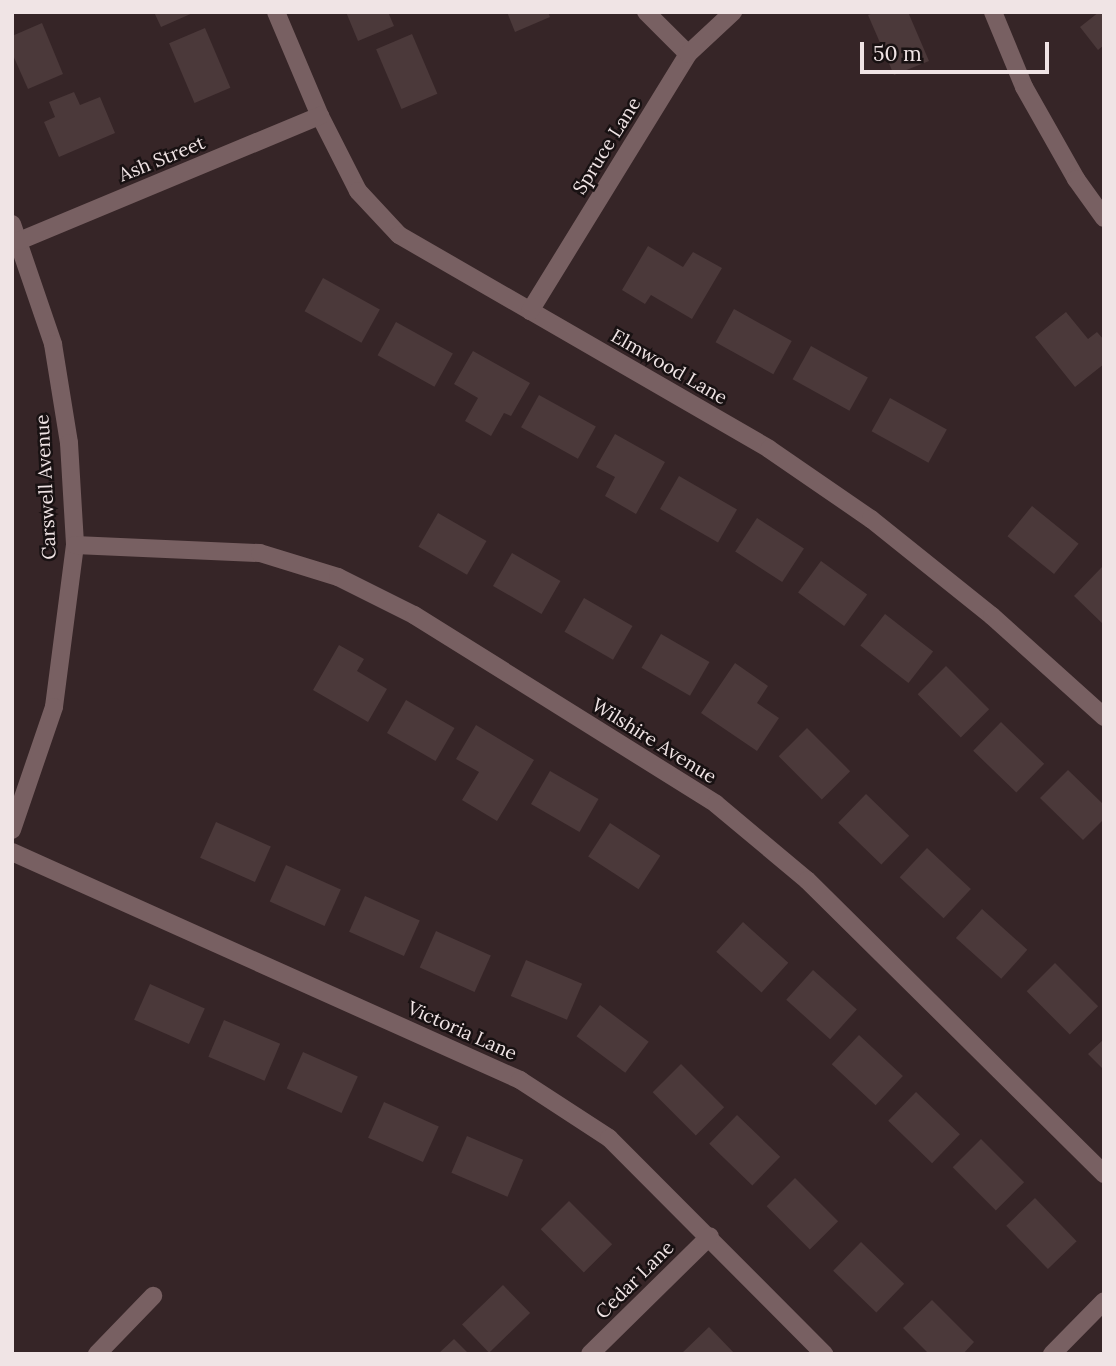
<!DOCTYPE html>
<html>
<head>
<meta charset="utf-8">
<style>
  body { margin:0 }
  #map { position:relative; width:1116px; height:1366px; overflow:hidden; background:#362527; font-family:Lora,serif }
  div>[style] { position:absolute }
  .building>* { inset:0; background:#4b393a; transform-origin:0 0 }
  .street>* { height:18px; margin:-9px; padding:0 9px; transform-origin:9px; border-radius:9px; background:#786062 }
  span { translate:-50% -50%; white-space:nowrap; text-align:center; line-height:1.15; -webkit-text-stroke:5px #181112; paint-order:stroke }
  .street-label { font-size:19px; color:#f0e4e5 }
  .frame { position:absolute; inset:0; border:14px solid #f0e4e5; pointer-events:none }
  .scale { position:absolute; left:860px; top:42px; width:189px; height:32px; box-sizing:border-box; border:4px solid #f0e4e5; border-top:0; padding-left:9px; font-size:21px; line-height:24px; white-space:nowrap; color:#f0e4e5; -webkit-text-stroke:5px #181112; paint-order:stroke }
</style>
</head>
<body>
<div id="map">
  <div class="building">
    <i style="clip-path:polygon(154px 12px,195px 12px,161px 27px)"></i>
    <i style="clip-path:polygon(346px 12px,388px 12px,394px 26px,358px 41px)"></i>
    <i style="clip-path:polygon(507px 12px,548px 12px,550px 17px,515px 32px)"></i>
    <i style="clip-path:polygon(876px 12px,908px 12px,929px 61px,894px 75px,868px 15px)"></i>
    <i style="clip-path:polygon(1099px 12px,1104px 12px,1104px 45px,1098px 50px,1080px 27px)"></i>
    <i style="clip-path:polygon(42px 23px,63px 74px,28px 89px,12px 53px,12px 36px)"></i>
    <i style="left:205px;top:28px;width:65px;height:39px;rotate:67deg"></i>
    <i style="left:412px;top:34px;width:65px;height:39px;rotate:67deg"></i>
    <i style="clip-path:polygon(74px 92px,80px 105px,100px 97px,115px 133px,59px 157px,44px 122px,55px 117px,49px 102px)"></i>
    <i style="clip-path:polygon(648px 246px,683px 267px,693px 252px,722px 268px,692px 319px,651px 295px,645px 304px,622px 290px)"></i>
    <i style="left:323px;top:278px;width:65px;height:38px;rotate:29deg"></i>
    <i style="left:734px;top:309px;width:66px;height:38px;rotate:29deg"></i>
    <i style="clip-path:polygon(1066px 312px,1088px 339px,1097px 332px,1104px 340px,1104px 364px,1075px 387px,1035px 337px)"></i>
    <i style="left:396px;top:322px;width:65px;height:38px;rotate:29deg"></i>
    <i style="left:811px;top:346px;width:65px;height:38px;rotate:29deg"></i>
    <i style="clip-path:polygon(473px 351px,530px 383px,511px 416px,504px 413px,491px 436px,465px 421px,478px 398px,454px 384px)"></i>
    <i style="left:539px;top:395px;width:65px;height:37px;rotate:29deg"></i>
    <i style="left:890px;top:398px;width:65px;height:38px;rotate:29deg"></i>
    <i style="clip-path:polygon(615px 434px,665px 462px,636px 514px,605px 496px,615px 477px,596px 467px)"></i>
    <i style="left:679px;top:476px;width:67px;height:38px;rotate:30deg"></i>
    <i style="left:1032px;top:506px;width:60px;height:39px;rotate:39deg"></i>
    <i style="left:438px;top:513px;width:56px;height:39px;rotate:30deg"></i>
    <i style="left:757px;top:518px;width:56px;height:40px;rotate:33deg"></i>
    <i style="left:512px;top:553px;width:56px;height:38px;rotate:30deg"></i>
    <i style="left:821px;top:561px;width:57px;height:39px;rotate:36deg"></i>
    <i style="clip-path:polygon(1102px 567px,1104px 569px,1104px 625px,1074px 596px)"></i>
    <i style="left:584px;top:598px;width:56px;height:39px;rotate:30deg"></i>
    <i style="left:885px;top:614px;width:61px;height:40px;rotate:38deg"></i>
    <i style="left:661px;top:634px;width:56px;height:39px;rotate:30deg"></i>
    <i style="clip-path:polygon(339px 645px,364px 659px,357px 671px,387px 689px,368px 722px,313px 690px)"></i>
    <i style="clip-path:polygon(735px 663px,768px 686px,757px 703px,779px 718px,757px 751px,701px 713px)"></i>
    <i style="left:946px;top:666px;width:61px;height:40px;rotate:45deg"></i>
    <i style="left:406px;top:700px;width:56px;height:38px;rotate:30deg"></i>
    <i style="left:1001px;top:722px;width:60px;height:40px;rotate:44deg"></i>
    <i style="clip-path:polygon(476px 725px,534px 760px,497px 821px,462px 800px,479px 772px,456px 759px)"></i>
    <i style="left:807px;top:728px;width:61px;height:40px;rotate:45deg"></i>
    <i style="clip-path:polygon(1068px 770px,1104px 805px,1104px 819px,1083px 840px,1040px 798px)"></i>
    <i style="left:550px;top:771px;width:56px;height:38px;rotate:30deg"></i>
    <i style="left:866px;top:794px;width:60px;height:40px;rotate:44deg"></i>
    <i style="left:216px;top:822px;width:60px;height:39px;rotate:24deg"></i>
    <i style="left:610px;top:823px;width:60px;height:40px;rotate:33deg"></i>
    <i style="left:927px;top:848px;width:60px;height:40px;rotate:43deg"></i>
    <i style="left:286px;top:865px;width:60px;height:40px;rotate:24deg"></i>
    <i style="left:365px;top:896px;width:60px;height:39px;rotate:24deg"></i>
    <i style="left:982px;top:909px;width:61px;height:39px;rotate:42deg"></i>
    <i style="left:743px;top:922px;width:61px;height:40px;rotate:42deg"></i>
    <i style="left:436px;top:931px;width:60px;height:40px;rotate:24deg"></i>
    <i style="left:526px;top:960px;width:61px;height:39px;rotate:23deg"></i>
    <i style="left:1055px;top:963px;width:61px;height:40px;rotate:45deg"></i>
    <i style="left:813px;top:970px;width:59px;height:40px;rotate:42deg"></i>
    <i style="left:150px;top:984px;width:60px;height:39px;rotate:24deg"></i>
    <i style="left:600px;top:1005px;width:61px;height:39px;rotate:37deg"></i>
    <i style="left:224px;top:1020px;width:61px;height:40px;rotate:23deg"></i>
    <i style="left:859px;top:1035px;width:60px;height:40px;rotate:43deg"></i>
    <i style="clip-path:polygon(1104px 1039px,1104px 1070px,1088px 1054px)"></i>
    <i style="left:303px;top:1052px;width:60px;height:40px;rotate:24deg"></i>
    <i style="left:681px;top:1064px;width:61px;height:40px;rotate:45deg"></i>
    <i style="left:916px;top:1092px;width:61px;height:40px;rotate:44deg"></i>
    <i style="left:384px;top:1102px;width:60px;height:39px;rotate:24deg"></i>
    <i style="left:737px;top:1115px;width:60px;height:40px;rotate:44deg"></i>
    <i style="left:467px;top:1136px;width:61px;height:40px;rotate:23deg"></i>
    <i style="left:981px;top:1139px;width:61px;height:40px;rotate:45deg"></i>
    <i style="left:795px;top:1178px;width:61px;height:40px;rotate:45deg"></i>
    <i style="left:1035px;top:1198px;width:60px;height:40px;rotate:46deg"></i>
    <i style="left:569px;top:1201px;width:61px;height:40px;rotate:45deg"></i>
    <i style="left:861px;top:1242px;width:60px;height:40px;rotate:44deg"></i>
    <i style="left:503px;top:1285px;width:39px;height:57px;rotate:46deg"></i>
    <i style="clip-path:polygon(932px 1300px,974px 1342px,963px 1354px,929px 1354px,903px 1328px)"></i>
    <i style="clip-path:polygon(709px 1327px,735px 1354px,681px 1354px)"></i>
    <i style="clip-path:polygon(454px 1339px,469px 1354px,438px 1354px)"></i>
  </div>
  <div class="street">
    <i style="left:276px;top:12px;width:113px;rotate:67.1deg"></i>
    <i style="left:320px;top:116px;width:84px;rotate:63.1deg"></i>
    <i style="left:358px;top:191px;width:60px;rotate:47deg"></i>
    <i style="left:399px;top:235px;width:427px;rotate:30deg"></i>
    <i style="left:769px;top:449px;width:124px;rotate:34.5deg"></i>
    <i style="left:871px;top:519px;width:155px;rotate:38.7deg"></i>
    <i style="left:992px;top:616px;width:151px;rotate:42deg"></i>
    <i style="left:646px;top:12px;width:59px;rotate:45deg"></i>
    <i style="left:993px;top:12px;width:81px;rotate:67.5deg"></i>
    <i style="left:1024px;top:87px;width:106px;rotate:60.5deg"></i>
    <i style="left:1076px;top:179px;width:48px;rotate:54.3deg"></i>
    <i style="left:12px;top:224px;width:127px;rotate:71.1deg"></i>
    <i style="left:53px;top:344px;width:100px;rotate:80.8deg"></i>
    <i style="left:69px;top:443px;width:102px;rotate:86.6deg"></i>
    <i style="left:75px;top:545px;width:163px;rotate:97.4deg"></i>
    <i style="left:54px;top:707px;width:130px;rotate:108.9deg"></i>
    <i style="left:19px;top:241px;width:326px;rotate:-22.6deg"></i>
    <i style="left:530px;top:311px;width:302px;rotate:-58.4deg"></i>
    <i style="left:688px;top:54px;width:62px;rotate:-43deg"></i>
    <i style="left:75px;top:545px;width:185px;rotate:2.5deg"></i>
    <i style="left:260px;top:553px;width:82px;rotate:17.1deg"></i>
    <i style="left:338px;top:577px;width:85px;rotate:26.6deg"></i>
    <i style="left:414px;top:615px;width:356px;rotate:32deg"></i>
    <i style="left:716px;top:804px;width:119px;rotate:39.9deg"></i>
    <i style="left:807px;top:880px;width:418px;rotate:44.7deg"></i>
    <i style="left:12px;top:852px;width:557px;rotate:24.17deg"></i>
    <i style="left:520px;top:1080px;width:106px;rotate:33.1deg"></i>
    <i style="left:609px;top:1138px;width:305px;rotate:45.1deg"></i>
    <i style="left:97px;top:1354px;width:81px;rotate:-46deg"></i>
    <i style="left:590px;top:1354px;width:168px;rotate:-44.5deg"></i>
    <i style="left:1052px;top:1354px;width:74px;rotate:-45.5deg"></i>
  </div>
  <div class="street-label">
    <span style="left:607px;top:146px;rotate:-58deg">Spruce Lane</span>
    <span style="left:162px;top:159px;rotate:-22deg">Ash Street</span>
    <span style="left:669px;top:367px;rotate:30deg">Elmwood Lane</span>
    <span style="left:46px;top:487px;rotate:-93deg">Carswell Avenue</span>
    <span style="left:654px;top:741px;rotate:32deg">Wilshire Avenue</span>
    <span style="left:462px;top:1031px;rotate:24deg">Victoria Lane</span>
    <span style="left:635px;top:1280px;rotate:-45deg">Cedar Lane</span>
  </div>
  <div class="frame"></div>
  <div class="scale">50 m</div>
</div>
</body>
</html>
